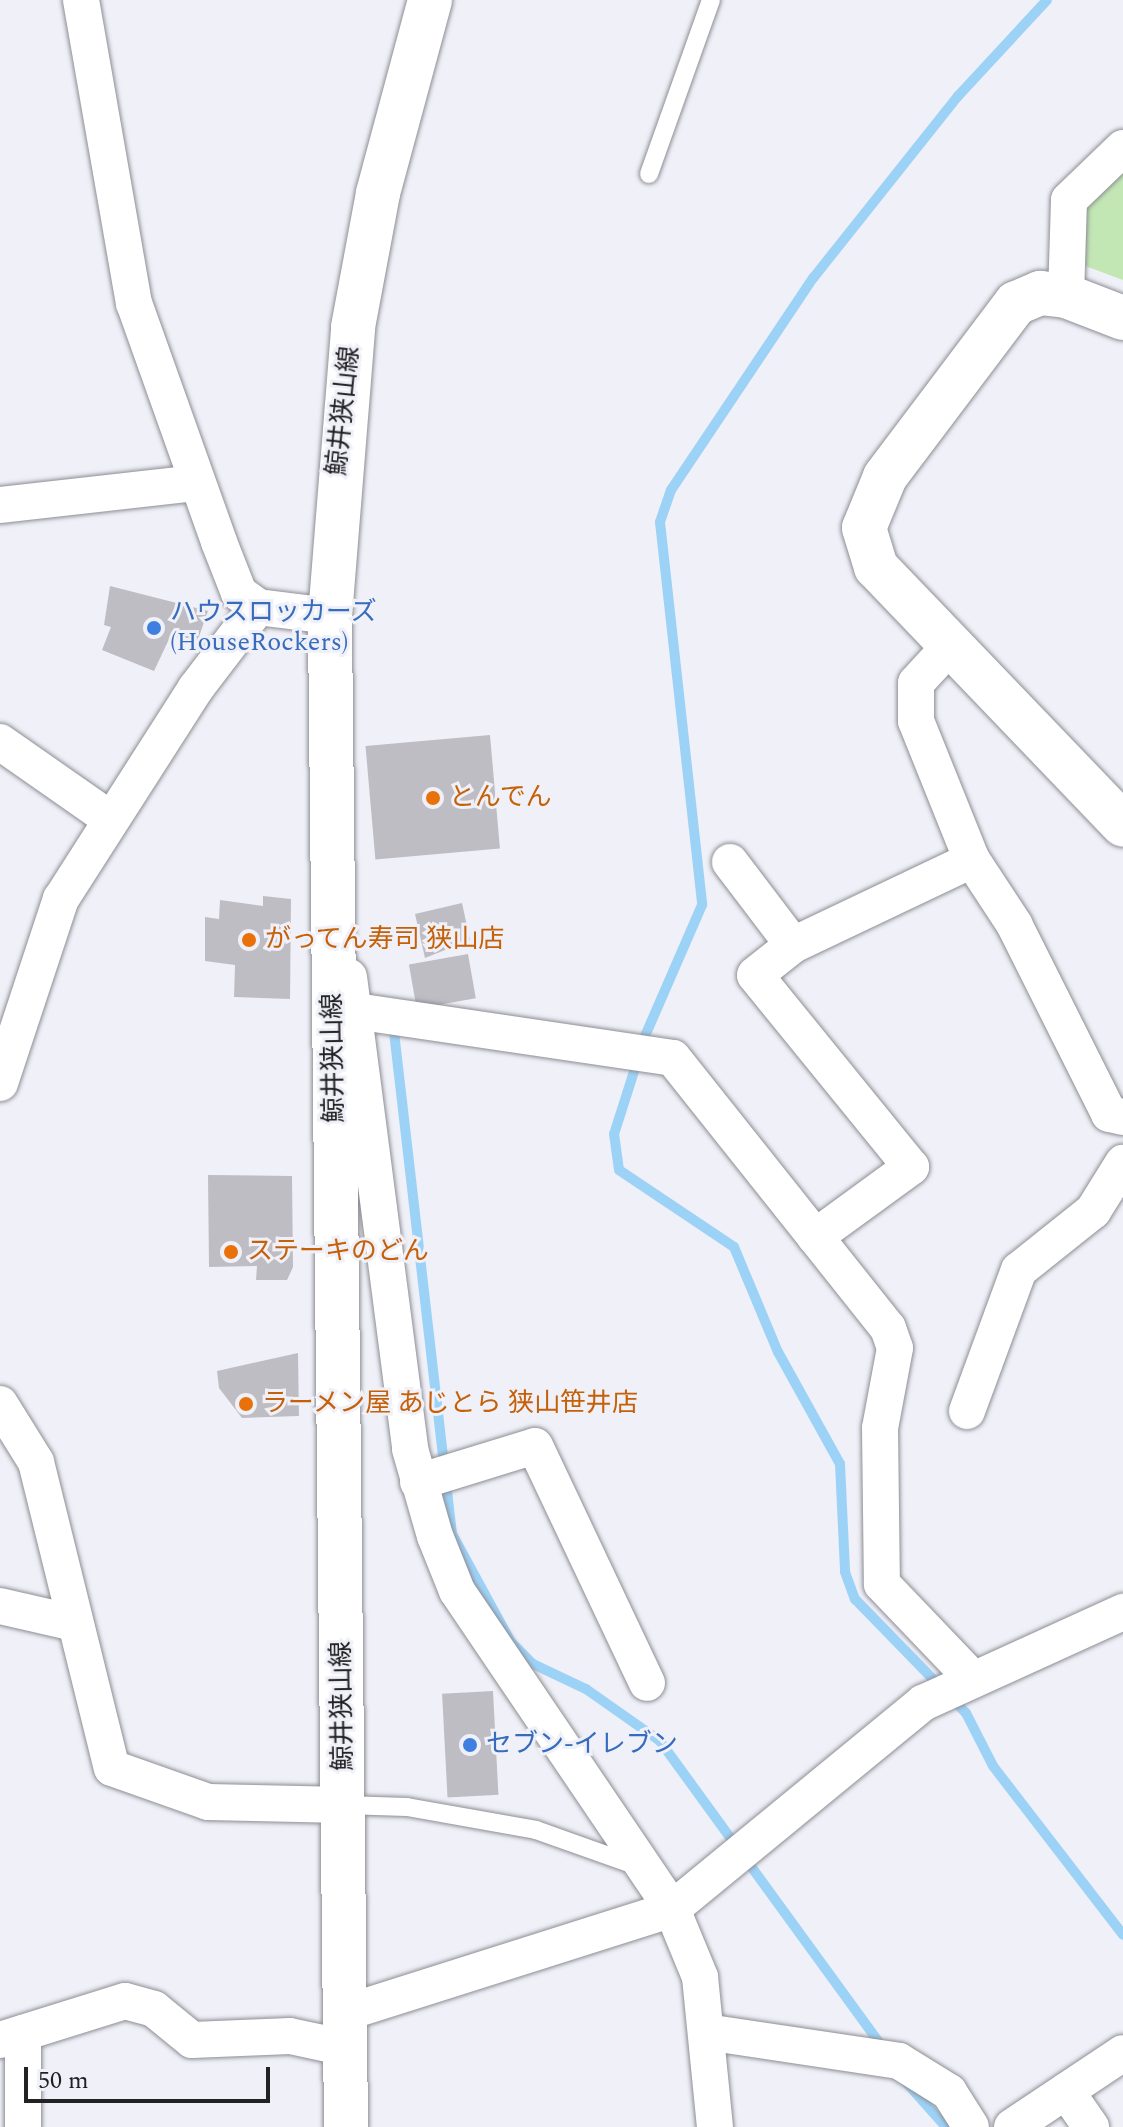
<!DOCTYPE html>
<html>
<head>
<meta charset="utf-8">
<style>
  body { margin:0 }
  #map { position:relative; width:1123px; height:2127px; overflow:hidden; background:#f0f0f8; font-family:Spectral,"Noto Sans JP",serif }
  div>[style] { position:absolute }
  .green>* { inset:0; background:#c2e7b4 }
  .stream>* { height:10px; margin:-5px; padding:0 5px; transform-origin:5px; border-radius:5px; background:#9dd2f7 }
  .building>* { inset:0; background:#bfbdc4; transform-origin:0 0 }
  .roads { filter:drop-shadow(0 0 2px #8d8e94) drop-shadow(0 0 2px #8d8e94) }
  .lane>* { height:18px; margin:-9px; padding:0 9px; transform-origin:9px; border-radius:9px; background:#fff }
  .street>* { height:36px; margin:-18px; padding:0 18px; transform-origin:18px; border-radius:18px; background:#fff }
  .secondary>* { height:44px; margin:-22px; padding:0 22px; transform-origin:22px; border-radius:22px; background:#fff }
  .dots>* { width:22px; height:22px; translate:-50% -50%; box-sizing:border-box; border:4px solid #f0f0f8; border-radius:50% }
  span { translate:-50% -50%; white-space:nowrap; text-align:center; line-height:1.15; -webkit-text-stroke:6px #f0f0f8; paint-order:stroke }
  .street-label { font-size:26px; color:#222225 }
  .shop-label { font-size:26px; color:#366cbe }
  .left { translate:0 -50%; text-align:left }
  .food-label { font-size:26px; color:#c56008 }
  .scale { position:absolute; left:24px; top:2067px; width:246px; height:36px; box-sizing:border-box; border:4px solid #222225; border-top:0; padding-left:10px; font-size:24px; line-height:28px; white-space:nowrap; color:#222225; -webkit-text-stroke:6px #f0f0f8; paint-order:stroke }
</style>
</head>
<body>
<div id="map">
  <div class="green">
    <i style="clip-path:polygon(1123px 161px,1123px 280px,1080px 264px,1086px 196px)"></i>
  </div>
  <div class="stream">
    <i style="left:1047px;top:0;width:131px;rotate:132.8deg"></i>
    <i style="left:958px;top:96px;width:233px;rotate:128.5deg"></i>
    <i style="left:813px;top:278px;width:255px;rotate:123.8deg"></i>
    <i style="left:671px;top:490px;width:34px;rotate:109deg"></i>
    <i style="left:660px;top:522px;width:385px;rotate:83.7deg"></i>
    <i style="left:702px;top:905px;width:141px;rotate:113.5deg"></i>
    <i style="left:646px;top:1034px;width:105px;rotate:107.7deg"></i>
    <i style="left:614px;top:1134px;width:36px;rotate:82deg"></i>
    <i style="left:619px;top:1170px;width:138px;rotate:33.8deg"></i>
    <i style="left:734px;top:1247px;width:114px;rotate:67.3deg"></i>
    <i style="left:778px;top:1352px;width:128px;rotate:61deg"></i>
    <i style="left:840px;top:1464px;width:108px;rotate:87.3deg"></i>
    <i style="left:845px;top:1572px;width:29px;rotate:70deg"></i>
    <i style="left:855px;top:1599px;width:159px;rotate:45.8deg"></i>
    <i style="left:966px;top:1713px;width:59px;rotate:63deg"></i>
    <i style="left:993px;top:1766px;width:213px;rotate:52.4deg"></i>
    <i style="left:394px;top:1032px;width:505px;rotate:83.41deg"></i>
    <i style="left:452px;top:1534px;width:123px;rotate:61.4deg"></i>
    <i style="left:511px;top:1642px;width:31px;rotate:45deg"></i>
    <i style="left:533px;top:1664px;width:59px;rotate:25.3deg"></i>
    <i style="left:586px;top:1689px;width:90px;rotate:35.1deg"></i>
    <i style="left:660px;top:1741px;width:383px;rotate:54deg"></i>
    <i style="left:905px;top:2081px;width:62px;rotate:48.3deg"></i>
  </div>
  <div class="building">
    <i style="clip-path:polygon(110px 586px,208px 611px,196px 645px,171px 635px,154px 671px,102px 650px,111px 627px,104px 625px)"></i>
    <i style="left:490px;top:735px;width:114px;height:125px;rotate:85deg"></i>
    <i style="clip-path:polygon(263px 896px,291px 899px,290px 999px,234px 997px,235px 965px,205px 961px,205px 917px,219px 919px,220px 900px,263px 906px)"></i>
    <i style="clip-path:polygon(462px 903px,470px 940px,425px 958px,415px 914px)"></i>
    <i style="left:468px;top:954px;width:45px;height:60px;rotate:80deg"></i>
    <i style="clip-path:polygon(208px 1175px,292px 1176px,293px 1267px,287px 1280px,256px 1280px,257px 1266px,209px 1267px)"></i>
    <i style="clip-path:polygon(298px 1353px,299px 1416px,242px 1418px,219px 1388px,217px 1371px)"></i>
    <i style="left:493px;top:1691px;width:104px;height:51px;rotate:87deg"></i>
  </div>
  <div class="roads">
    <div class="lane">
      <i style="left:649px;top:174px;width:185px;rotate:-70.4deg"></i>
      <i style="left:344px;top:1805px;width:63px;rotate:1.8deg"></i>
      <i style="left:407px;top:1807px;width:131px;rotate:10.1deg"></i>
      <i style="left:536px;top:1830px;width:107px;rotate:19.6deg"></i>
    </div>
    <div class="street">
      <i style="left:81px;top:0;width:308px;rotate:80.1deg"></i>
      <i style="left:134px;top:303px;width:254px;rotate:70.4deg"></i>
      <i style="left:219px;top:542px;width:55px;rotate:68.6deg"></i>
      <i style="left:239px;top:593px;width:24px;rotate:36deg"></i>
      <i style="left:258px;top:607px;width:73px;rotate:7.1deg"></i>
      <i style="left:1066px;top:296px;width:96px;rotate:-88.2deg"></i>
      <i style="left:1069px;top:200px;width:75px;rotate:-43.9deg"></i>
      <i style="left:0;top:505px;width:198px;rotate:-6.4deg"></i>
      <i style="left:950px;top:646px;width:50px;rotate:132.6deg"></i>
      <i style="left:916px;top:683px;width:38px;rotate:90deg"></i>
      <i style="left:916px;top:721px;width:150px;rotate:68.1deg"></i>
      <i style="left:972px;top:860px;width:77px;rotate:56.7deg"></i>
      <i style="left:1014px;top:924px;width:212px;rotate:63.4deg"></i>
      <i style="left:1109px;top:1114px;width:14px;rotate:12deg"></i>
      <i style="left:0;top:742px;width:133px;rotate:34.9deg"></i>
      <i style="left:730px;top:862px;width:104px;rotate:52.8deg"></i>
      <i style="left:349px;top:977px;width:476px;rotate:82.6deg"></i>
      <i style="left:410px;top:1449px;width:91px;rotate:74deg"></i>
      <i style="left:435px;top:1536px;width:59px;rotate:68.2deg"></i>
      <i style="left:457px;top:1591px;width:384px;rotate:55.9deg"></i>
      <i style="left:672px;top:1909px;width:74px;rotate:67.6deg"></i>
      <i style="left:700px;top:1977px;width:151px;rotate:84.3deg"></i>
      <i style="left:334px;top:1015px;width:21px;rotate:-11deg"></i>
      <i style="left:355px;top:1011px;width:321px;rotate:8.4deg"></i>
      <i style="left:673px;top:1058px;width:345px;rotate:51.5deg"></i>
      <i style="left:888px;top:1328px;width:21px;rotate:71deg"></i>
      <i style="left:895px;top:1348px;width:81px;rotate:100.6deg"></i>
      <i style="left:880px;top:1428px;width:156px;rotate:89.3deg"></i>
      <i style="left:882px;top:1584px;width:129px;rotate:46.3deg"></i>
      <i style="left:0;top:1083px;width:194px;rotate:-71.7deg"></i>
      <i style="left:61px;top:899px;width:250px;rotate:-57.4deg"></i>
      <i style="left:196px;top:688px;width:102px;rotate:-52.6deg"></i>
      <i style="left:815px;top:1237px;width:119px;rotate:-36.1deg"></i>
      <i style="left:911px;top:1167px;width:247px;rotate:-129.1deg"></i>
      <i style="left:755px;top:975px;width:48px;rotate:-38.3deg"></i>
      <i style="left:793px;top:945px;width:198px;rotate:-25.4deg"></i>
      <i style="left:0;top:1404px;width:68px;rotate:58.2deg"></i>
      <i style="left:36px;top:1462px;width:315px;rotate:76.1deg"></i>
      <i style="left:112px;top:1768px;width:102px;rotate:19.5deg"></i>
      <i style="left:208px;top:1802px;width:136px;rotate:1.3deg"></i>
      <i style="left:967px;top:1411px;width:150px;rotate:-69.8deg"></i>
      <i style="left:1019px;top:1270px;width:95px;rotate:-38.6deg"></i>
      <i style="left:1093px;top:1211px;width:57px;rotate:-58deg"></i>
      <i style="left:418px;top:1482px;width:122px;rotate:-17.1deg"></i>
      <i style="left:535px;top:1446px;width:262px;rotate:64.7deg"></i>
      <i style="left:0;top:1606px;width:76px;rotate:12.9deg"></i>
      <i style="left:345px;top:2013px;width:343px;rotate:-17.6deg"></i>
      <i style="left:672px;top:1909px;width:325px;rotate:-39.4deg"></i>
      <i style="left:923px;top:1703px;width:220px;rotate:-24.5deg"></i>
      <i style="left:706px;top:2032px;width:195px;rotate:8.5deg"></i>
      <i style="left:899px;top:2061px;width:59px;rotate:31.8deg"></i>
      <i style="left:949px;top:2092px;width:41px;rotate:57.8deg"></i>
      <i style="left:23px;top:2033px;width:94px;rotate:90deg"></i>
      <i style="left:0;top:2040px;width:131px;rotate:-17.3deg"></i>
      <i style="left:125px;top:2001px;width:30px;rotate:15deg"></i>
      <i style="left:154px;top:2009px;width:49px;rotate:39.2deg"></i>
      <i style="left:192px;top:2040px;width:98px;rotate:-2.3deg"></i>
      <i style="left:290px;top:2036px;width:57px;rotate:12.1deg"></i>
      <i style="left:1066px;top:2091px;width:44px;rotate:55.2deg"></i>
      <i style="left:1012px;top:2127px;width:133px;rotate:-33.7deg"></i>
    </div>
    <div class="secondary">
      <i style="left:1123px;top:318px;width:61px;rotate:-158.9deg"></i>
      <i style="left:1066px;top:296px;width:26px;rotate:-173deg"></i>
      <i style="left:1040px;top:293px;width:26px;rotate:157deg"></i>
      <i style="left:1016px;top:303px;width:218px;rotate:127deg"></i>
      <i style="left:885px;top:477px;width:55px;rotate:112.4deg"></i>
      <i style="left:864px;top:528px;width:41px;rotate:72.9deg"></i>
      <i style="left:876px;top:567px;width:357px;rotate:46.2deg"></i>
      <i style="left:346px;top:2127px;width:1511px;rotate:-90.61deg"></i>
      <i style="left:330px;top:616px;width:290px;rotate:-85.4deg"></i>
      <i style="left:353px;top:327px;width:136px;rotate:-79.4deg"></i>
      <i style="left:378px;top:193px;width:200px;rotate:-74.9deg"></i>
    </div>
  </div>
  <div class="dots">
    <i style="left:154px;top:628px;background:#3f7fe0"></i>
    <i style="left:433px;top:798px;background:#e8710a"></i>
    <i style="left:249px;top:940px;background:#e8710a"></i>
    <i style="left:231px;top:1252px;background:#e8710a"></i>
    <i style="left:246px;top:1404px;background:#e8710a"></i>
    <i style="left:470px;top:1745px;background:#3f7fe0"></i>
  </div>
  <div class="street-label">
    <span style="left:344px;top:411px;rotate:-84deg">鯨井狭山線</span>
    <span style="left:334px;top:1058px;rotate:-91deg">鯨井狭山線</span>
    <span style="left:343px;top:1706px;rotate:-91deg">鯨井狭山線</span>
  </div>
  <div class="shop-label">
    <span class="left" style="left:170px;top:628px">ハウスロッカーズ<br>(HouseRockers)</span>
    <span class="left" style="left:486px;top:1745px">セブン-イレブン</span>
  </div>
  <div class="food-label">
    <span class="left" style="left:449px;top:798px">とんでん</span>
    <span class="left" style="left:265px;top:940px">がってん寿司 狭山店</span>
    <span class="left" style="left:247px;top:1252px">ステーキのどん</span>
    <span class="left" style="left:262px;top:1404px">ラーメン屋 あじとら 狭山笹井店</span>
  </div>
  <div class="scale">50 m</div>
</div>
</body>
</html>
